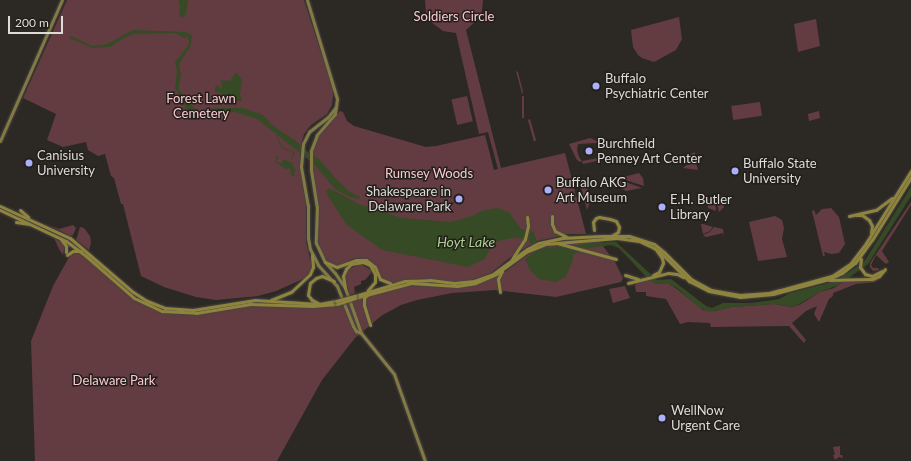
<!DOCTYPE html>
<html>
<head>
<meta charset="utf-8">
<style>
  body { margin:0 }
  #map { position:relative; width:911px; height:461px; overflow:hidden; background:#2c2925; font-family:Lato,sans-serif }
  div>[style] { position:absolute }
  .green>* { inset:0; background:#633c41; transform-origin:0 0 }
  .water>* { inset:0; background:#374a26 }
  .stream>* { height:1px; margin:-0.5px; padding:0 0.5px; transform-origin:0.5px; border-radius:0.5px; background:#374a26 }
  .roads { filter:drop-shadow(0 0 1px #494643) drop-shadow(0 0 1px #494643) }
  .primary>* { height:3px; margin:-1.5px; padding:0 1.5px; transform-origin:1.5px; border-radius:1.5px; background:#827943 }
  .trunk>* { height:3px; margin:-1.5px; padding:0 1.5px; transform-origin:1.5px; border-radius:1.5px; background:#8e843d }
  .bridges { filter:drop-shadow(0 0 1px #494643) drop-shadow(0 0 1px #494643) }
  .trunk-bridge>* { height:3px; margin:-1.5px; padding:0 1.5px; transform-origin:1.5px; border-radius:1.5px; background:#8e843d }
  .dots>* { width:11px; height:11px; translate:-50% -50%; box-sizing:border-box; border:2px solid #221f1b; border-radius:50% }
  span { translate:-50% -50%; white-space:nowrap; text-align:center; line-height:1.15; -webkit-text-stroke:3px #221f1b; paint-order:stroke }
  .park-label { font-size:13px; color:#facacf }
  .poi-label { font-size:13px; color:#dedbd9 }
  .left { translate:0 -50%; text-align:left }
  .right { translate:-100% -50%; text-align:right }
  .water-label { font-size:14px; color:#acce90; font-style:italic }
  .scale { position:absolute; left:8px; top:16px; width:55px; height:18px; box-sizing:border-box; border:2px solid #dedbd9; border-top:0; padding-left:5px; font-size:12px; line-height:14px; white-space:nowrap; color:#dedbd9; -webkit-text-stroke:3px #221f1b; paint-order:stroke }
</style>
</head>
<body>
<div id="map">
  <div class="green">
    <i style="clip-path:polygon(67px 0,304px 0,333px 89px,333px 96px,332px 105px,327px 114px,311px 125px,304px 134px,301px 145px,300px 167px,306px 204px,306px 242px,312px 267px,309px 274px,303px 279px,276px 291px,258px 296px,216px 300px,196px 297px,164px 287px,141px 276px,123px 204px,121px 204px,114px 178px,111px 176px,105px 154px,98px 156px,88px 150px,86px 142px,63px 147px,47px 140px,56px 114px,23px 98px)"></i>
    <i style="clip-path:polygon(425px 0,483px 0,482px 10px,479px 18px,466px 30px,501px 168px,565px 153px,586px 234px,561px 234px,560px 236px,537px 241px,512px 256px,491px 273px,472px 280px,452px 282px,417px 279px,391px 283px,384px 281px,374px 264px,365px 259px,356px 258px,339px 266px,329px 263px,323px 256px,318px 240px,318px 203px,312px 171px,312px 152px,318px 136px,340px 111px,343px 112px,347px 121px,354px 126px,426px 147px,436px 146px,485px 135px,494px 170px,498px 169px,488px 132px,479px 134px,456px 33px,443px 31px,431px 22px,426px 13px)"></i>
    <i style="clip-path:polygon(679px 17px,682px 39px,676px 50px,654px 62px,642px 58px,638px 55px,633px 47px,631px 30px)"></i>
    <i style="clip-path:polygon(816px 19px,820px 46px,798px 52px,794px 24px)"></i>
    <i style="clip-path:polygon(516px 71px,518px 72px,523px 92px,522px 94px)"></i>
    <i style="left:467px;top:96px;width:26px;height:16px;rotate:77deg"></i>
    <i style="left:522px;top:96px;width:2px;height:22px"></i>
    <i style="left:760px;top:102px;width:14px;height:29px;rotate:82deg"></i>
    <i style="clip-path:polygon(819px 111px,820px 118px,809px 121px,808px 114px)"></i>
    <i style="clip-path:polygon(530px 119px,536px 140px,534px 142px,528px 120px)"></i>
    <i style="clip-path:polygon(590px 138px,597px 141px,597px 143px,578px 144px,577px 150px,579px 157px,582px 161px,599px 158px,598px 155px,601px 154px,601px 160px,583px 164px,582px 161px,580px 162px,577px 160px,569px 144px)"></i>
    <i style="clip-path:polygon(695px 152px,695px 155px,692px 154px,695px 156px,695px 161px,682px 162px,691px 154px)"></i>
    <i style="clip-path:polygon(696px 163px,698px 170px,683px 168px,687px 165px)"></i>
    <i style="clip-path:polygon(639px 173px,643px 178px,644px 186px,620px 178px)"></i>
    <i style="clip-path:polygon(579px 179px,588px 188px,586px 194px,591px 200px,587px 210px)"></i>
    <i style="clip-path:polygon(619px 181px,620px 180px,642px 188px,626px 191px,621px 188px)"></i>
    <i style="clip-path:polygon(721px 195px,724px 207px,719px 212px,716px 199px)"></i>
    <i style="clip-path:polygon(711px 197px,715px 199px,716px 211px,708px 208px,707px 200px)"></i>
    <i style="clip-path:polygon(911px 202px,911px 205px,882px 251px,889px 262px,886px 264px,876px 255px,871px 265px,873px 268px,878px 268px,879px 270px,873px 271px,870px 267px,870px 263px)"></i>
    <i style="clip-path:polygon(832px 204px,832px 209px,839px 217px,845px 244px,839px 253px,831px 254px,824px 252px,825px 256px,823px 256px,812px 211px,814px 210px,816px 215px,822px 209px,832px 208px)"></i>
    <i style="clip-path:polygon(775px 216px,782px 220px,784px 228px,782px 239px,787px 257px,758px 261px,749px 222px)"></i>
    <i style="clip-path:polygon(701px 224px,703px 224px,713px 227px,710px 231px,703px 234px)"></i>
    <i style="clip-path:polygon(49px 225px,59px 229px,73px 225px,76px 228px,73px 235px,70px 236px)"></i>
    <i style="clip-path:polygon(80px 227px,84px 228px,90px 236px,91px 243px,89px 250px,76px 240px)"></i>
    <i style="clip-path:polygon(714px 227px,723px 229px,724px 237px,723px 233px,706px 237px,703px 235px,710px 232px)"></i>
    <i style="clip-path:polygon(54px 238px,65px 244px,63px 255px,59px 249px)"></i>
    <i style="clip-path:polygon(599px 241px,615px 262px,623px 278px,621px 282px,556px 297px,496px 290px,452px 293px,417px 300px,401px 305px,381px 316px,355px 338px,322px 380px,277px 461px,35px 461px,31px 341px,53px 286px,72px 252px,79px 252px,126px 293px,147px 306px,169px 313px,193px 315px,249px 306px,327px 307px,393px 288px,413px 284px,453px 287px,472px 285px,502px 274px,530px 253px,542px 248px,554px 245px)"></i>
    <i style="clip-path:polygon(360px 264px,371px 270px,371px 273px,365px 280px,361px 281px,361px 284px,354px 287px,355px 293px,350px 295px,346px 282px,345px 273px,351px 268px)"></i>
    <i style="clip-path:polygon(879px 277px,881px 278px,875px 282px,856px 284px,833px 293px,833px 296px,829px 299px,819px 322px,814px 314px,817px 306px,806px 311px,792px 323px,806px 340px,804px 343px,789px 326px,711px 327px,710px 323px,688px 322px,680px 324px,666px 299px,646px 296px,646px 292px,636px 292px,635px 286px,637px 282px,649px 279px,656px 284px,669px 284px,677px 289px,703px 310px,714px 311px,732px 307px,774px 304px,792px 307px,801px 304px,820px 292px,834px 288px,845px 281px,867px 282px)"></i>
    <i style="clip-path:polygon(625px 286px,630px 298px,613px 303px,609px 289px)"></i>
    <i style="clip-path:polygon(840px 446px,840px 455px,842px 455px,843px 458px,839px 457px,835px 460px,833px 455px,835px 455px,833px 447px)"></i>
  </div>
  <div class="water">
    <i style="clip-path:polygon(180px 0,188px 0,186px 14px,182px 18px,179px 15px,180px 6px,178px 2px)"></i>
    <i style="clip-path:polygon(133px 30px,185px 32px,190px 34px,192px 36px,191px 45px,179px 64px,181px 75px,179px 85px,179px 90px,196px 110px,202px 112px,215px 108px,244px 108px,263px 115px,272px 125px,296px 141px,309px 153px,319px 159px,338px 181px,350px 192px,360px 197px,359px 199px,350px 197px,335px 189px,314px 164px,257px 119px,235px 112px,197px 115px,186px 108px,175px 88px,177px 71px,175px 62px,188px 46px,189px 41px,187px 36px,185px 35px,186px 39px,175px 33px,134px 34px,124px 38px,110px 47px,92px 48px,69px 38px,70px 36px,76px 38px,91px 46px,104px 45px,111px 42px)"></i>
    <i style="clip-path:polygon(235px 73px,237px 73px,242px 79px,240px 95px,242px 101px,225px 100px,221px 98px,222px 93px,215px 92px,215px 87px,217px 85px,222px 89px,221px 80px,230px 81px)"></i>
    <i style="clip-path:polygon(277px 155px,279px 158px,276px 160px,279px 163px,282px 163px,283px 159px,293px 163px,293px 167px,296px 170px,294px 174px,296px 177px,291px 175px,290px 168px,286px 169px,275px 162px)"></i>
    <i style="clip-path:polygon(911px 187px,911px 196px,868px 264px,839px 285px,820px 292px,801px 303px,792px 307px,774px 304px,732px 307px,708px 312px,697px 306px,677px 288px,669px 284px,656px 284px,649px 280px,619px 248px,611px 245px,584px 249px,573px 255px,573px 260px,566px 277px,556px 282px,539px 279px,530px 270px,525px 259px,535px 251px,528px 239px,512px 238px,495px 242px,491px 246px,485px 259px,468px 267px,382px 250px,347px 225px,329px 198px,326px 191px,329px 188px,359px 204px,402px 218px,451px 222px,472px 216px,484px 210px,498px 208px,509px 212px,521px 229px,534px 232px,539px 249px,560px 246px,572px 248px,587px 243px,616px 242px,657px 280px,671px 279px,706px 306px,712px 308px,723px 303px,751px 303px,779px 299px,790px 293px,836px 281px,864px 262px)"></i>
  </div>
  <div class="stream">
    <i style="left:277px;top:135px;width:4px;rotate:90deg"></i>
    <i style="left:277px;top:139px;width:11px;rotate:56deg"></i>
    <i style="left:283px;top:148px;width:12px;rotate:20deg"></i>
    <i style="left:294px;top:152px;width:7px;rotate:117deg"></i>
  </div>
  <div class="roads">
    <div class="primary">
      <i style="left:307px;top:0;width:103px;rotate:73.1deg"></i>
      <i style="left:337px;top:99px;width:15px;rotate:98deg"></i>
      <i style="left:335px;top:114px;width:28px;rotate:131deg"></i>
      <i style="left:317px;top:135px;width:17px;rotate:111deg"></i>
      <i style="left:311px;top:151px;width:19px;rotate:90deg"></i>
      <i style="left:311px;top:170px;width:37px;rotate:81deg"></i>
      <i style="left:317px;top:207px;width:36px;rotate:92deg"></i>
      <i style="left:316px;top:243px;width:21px;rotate:65deg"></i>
      <i style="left:325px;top:262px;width:15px;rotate:48deg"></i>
      <i style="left:335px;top:273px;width:18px;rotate:56deg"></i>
      <i style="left:345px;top:288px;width:48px;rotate:70.4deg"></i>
      <i style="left:336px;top:107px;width:13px;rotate:129deg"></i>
      <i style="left:328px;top:117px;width:24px;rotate:142deg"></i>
      <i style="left:309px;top:132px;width:13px;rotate:117deg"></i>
      <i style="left:303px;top:144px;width:23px;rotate:95deg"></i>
      <i style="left:301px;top:167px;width:39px;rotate:80deg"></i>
      <i style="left:308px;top:205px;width:33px;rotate:90deg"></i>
      <i style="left:308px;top:238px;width:11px;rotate:80deg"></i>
      <i style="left:310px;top:249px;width:18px;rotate:63deg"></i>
      <i style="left:318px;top:265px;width:28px;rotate:48deg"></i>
      <i style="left:337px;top:286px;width:43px;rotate:68.2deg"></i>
      <i style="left:353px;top:326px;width:6px;rotate:59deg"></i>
      <i style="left:356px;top:331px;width:5px;rotate:22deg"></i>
      <i style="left:361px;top:333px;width:53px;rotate:51.2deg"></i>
      <i style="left:394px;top:374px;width:92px;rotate:70.4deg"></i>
      <i style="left:0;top:141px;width:154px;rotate:-66.3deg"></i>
    </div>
    <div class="trunk">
      <i style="left:0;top:206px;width:77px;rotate:24.6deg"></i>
      <i style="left:70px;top:238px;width:83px;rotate:40.6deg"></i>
      <i style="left:133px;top:292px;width:17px;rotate:33deg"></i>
      <i style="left:147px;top:301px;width:19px;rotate:21deg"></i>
      <i style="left:165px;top:308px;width:28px;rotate:4deg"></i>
      <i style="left:193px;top:310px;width:63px;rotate:-9.2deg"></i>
      <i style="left:255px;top:300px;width:64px;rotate:3.6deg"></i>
      <i style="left:319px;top:304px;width:17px;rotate:-10deg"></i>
      <i style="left:0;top:210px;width:73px;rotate:25.2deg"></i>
      <i style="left:66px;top:241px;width:25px;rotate:37deg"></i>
      <i style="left:86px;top:256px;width:64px;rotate:41.2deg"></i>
      <i style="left:134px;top:298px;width:31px;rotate:25deg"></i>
      <i style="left:162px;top:311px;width:34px;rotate:3deg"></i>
      <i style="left:196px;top:313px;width:55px;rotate:-9.5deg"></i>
      <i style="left:250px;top:304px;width:63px;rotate:1.8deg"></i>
      <i style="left:313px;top:306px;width:24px;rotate:-5deg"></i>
      <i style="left:20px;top:210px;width:11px;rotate:41deg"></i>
      <i style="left:856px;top:215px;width:6px"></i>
      <i style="left:862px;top:215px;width:9px;rotate:36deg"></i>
      <i style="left:869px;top:220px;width:7px;rotate:63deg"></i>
      <i style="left:872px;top:226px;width:7px;rotate:98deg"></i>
      <i style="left:552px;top:216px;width:8px;rotate:90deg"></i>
      <i style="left:552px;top:224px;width:8px;rotate:67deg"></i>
      <i style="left:555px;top:231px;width:13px;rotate:27deg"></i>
      <i style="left:849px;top:216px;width:28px;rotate:-13deg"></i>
      <i style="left:876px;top:210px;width:20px;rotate:-37deg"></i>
      <i style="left:16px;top:222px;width:12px;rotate:9deg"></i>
      <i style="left:594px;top:230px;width:8px;rotate:-97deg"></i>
      <i style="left:593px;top:222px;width:5px;rotate:-53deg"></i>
      <i style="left:596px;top:218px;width:3px;rotate:-18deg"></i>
      <i style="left:599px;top:217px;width:11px;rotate:10deg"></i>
      <i style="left:610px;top:219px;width:6px;rotate:18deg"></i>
      <i style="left:616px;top:221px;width:7px;rotate:63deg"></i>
      <i style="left:619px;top:227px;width:5px;rotate:101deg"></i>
      <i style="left:618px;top:232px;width:6px;rotate:149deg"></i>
      <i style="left:61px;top:239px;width:9px;rotate:54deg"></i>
      <i style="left:66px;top:246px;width:6px;rotate:90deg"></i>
      <i style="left:557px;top:243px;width:61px;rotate:15.2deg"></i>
      <i style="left:67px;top:255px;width:7px;rotate:-34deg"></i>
      <i style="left:73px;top:251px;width:8px"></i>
      <i style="left:512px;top:259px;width:24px;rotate:-57deg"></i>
      <i style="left:525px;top:239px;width:13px;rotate:-77deg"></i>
      <i style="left:528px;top:226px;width:9px;rotate:-96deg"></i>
      <i style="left:861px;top:259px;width:8px;rotate:97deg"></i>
      <i style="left:860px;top:267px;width:9px;rotate:54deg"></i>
      <i style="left:865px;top:274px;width:7px;rotate:16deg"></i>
      <i style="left:872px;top:276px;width:11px;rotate:-27deg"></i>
      <i style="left:325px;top:262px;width:13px;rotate:23deg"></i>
      <i style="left:337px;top:267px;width:20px;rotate:-20deg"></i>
      <i style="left:356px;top:260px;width:10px"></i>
      <i style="left:366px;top:260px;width:11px;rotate:38deg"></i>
      <i style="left:375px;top:267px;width:13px;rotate:67deg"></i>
      <i style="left:380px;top:279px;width:11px;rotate:22deg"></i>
      <i style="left:625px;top:275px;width:14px;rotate:17deg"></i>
      <i style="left:653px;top:275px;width:7px;rotate:-27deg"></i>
      <i style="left:659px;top:272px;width:10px;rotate:-66deg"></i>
      <i style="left:663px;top:263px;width:5px;rotate:-101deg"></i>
      <i style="left:662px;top:258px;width:9px;rotate:-126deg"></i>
      <i style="left:829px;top:280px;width:43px;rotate:-1.3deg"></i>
      <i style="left:872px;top:279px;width:8px;rotate:-23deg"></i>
      <i style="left:879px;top:276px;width:9px;rotate:-49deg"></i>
      <i style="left:628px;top:283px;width:41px;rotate:-14deg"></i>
      <i style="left:668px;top:273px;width:9px;rotate:6deg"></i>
      <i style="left:677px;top:274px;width:7px;rotate:27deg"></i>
      <i style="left:345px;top:288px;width:12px;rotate:-99deg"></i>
      <i style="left:343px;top:276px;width:8px;rotate:-67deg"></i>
      <i style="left:346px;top:269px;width:7px;rotate:-45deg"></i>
      <i style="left:351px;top:264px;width:12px;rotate:-9deg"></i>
      <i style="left:363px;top:262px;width:8px;rotate:23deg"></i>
      <i style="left:370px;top:265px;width:10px;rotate:61deg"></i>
      <i style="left:375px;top:274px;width:8px;rotate:90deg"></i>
      <i style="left:375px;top:282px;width:11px;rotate:131deg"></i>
      <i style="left:500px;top:292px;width:13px;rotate:-99deg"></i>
      <i style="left:498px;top:279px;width:9px;rotate:-63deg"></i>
      <i style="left:367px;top:295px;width:4px;rotate:135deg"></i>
      <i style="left:364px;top:298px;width:7px;rotate:90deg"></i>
      <i style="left:364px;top:305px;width:21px;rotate:73deg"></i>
      <i style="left:355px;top:296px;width:52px;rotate:-16.7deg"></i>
      <i style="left:405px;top:281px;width:25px;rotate:-2deg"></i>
      <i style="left:430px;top:280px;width:24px;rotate:7deg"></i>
      <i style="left:454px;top:283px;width:20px;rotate:-6deg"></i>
      <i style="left:474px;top:281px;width:20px;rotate:-20deg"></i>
      <i style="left:493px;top:274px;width:42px;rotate:-36.3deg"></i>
      <i style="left:527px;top:249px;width:13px;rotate:-27deg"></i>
      <i style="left:539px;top:243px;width:24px;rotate:-12deg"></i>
      <i style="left:562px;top:238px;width:40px;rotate:-2.9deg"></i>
      <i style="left:602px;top:236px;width:27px"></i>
      <i style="left:629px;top:236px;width:26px;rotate:18deg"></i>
      <i style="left:654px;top:244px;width:13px;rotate:39deg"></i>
      <i style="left:664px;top:252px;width:38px;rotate:45deg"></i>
      <i style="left:691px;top:279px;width:23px;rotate:29deg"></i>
      <i style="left:711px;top:290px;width:29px;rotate:10deg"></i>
      <i style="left:740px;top:295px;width:29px;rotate:-4deg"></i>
      <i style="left:769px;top:293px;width:65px;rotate:-15.1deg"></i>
      <i style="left:832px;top:276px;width:23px;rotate:-34deg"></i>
      <i style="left:851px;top:263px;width:25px;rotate:-53deg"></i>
      <i style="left:866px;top:243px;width:85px;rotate:-58deg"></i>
      <i style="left:355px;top:298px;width:58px;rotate:-15deg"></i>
      <i style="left:411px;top:283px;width:46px;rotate:3.7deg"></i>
      <i style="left:457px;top:286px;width:18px;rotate:-9deg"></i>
      <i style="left:475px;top:283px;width:23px;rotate:-23deg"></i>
      <i style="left:496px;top:274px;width:39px;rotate:-36deg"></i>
      <i style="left:528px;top:251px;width:18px;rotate:-22deg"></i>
      <i style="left:545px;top:244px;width:72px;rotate:-4.8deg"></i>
      <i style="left:617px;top:238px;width:22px;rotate:8deg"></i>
      <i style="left:639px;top:241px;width:17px;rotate:25deg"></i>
      <i style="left:654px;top:248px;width:9px;rotate:36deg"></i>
      <i style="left:661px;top:253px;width:40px;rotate:45deg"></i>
      <i style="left:689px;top:281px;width:22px;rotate:27deg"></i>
      <i style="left:709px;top:291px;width:32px;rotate:11deg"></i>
      <i style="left:740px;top:297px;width:33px;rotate:-5deg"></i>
      <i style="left:773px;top:294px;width:58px;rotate:-15deg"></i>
      <i style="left:829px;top:279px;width:14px;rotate:-25deg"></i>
      <i style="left:842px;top:273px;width:16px;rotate:-38deg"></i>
      <i style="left:855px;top:263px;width:29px;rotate:-54deg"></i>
      <i style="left:872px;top:240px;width:74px;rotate:-58.2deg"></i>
      <i style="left:271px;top:300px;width:22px;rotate:-22deg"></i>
      <i style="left:291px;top:292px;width:26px;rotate:-43deg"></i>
      <i style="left:310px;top:274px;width:8px;rotate:-67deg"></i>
      <i style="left:313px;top:267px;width:12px;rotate:-95deg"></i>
      <i style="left:318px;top:303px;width:7px;rotate:-153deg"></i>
      <i style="left:312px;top:300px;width:6px;rotate:-129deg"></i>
      <i style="left:308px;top:295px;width:12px;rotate:-81deg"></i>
      <i style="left:310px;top:283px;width:8px;rotate:-40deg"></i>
      <i style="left:316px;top:278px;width:6px;rotate:-18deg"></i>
      <i style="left:322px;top:276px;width:13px;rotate:23deg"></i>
    </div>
  </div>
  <div class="bridges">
    <div class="trunk-bridge">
      <i style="left:336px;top:301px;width:20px;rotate:-15deg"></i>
      <i style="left:337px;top:304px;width:19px;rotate:-18deg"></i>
    </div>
  </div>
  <div class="dots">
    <i style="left:596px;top:86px;background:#acaffb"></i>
    <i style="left:589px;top:151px;background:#acaffb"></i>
    <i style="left:29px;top:163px;background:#acaffb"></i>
    <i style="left:735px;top:171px;background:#acaffb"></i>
    <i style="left:548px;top:190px;background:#acaffb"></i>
    <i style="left:459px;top:199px;background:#acaffb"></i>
    <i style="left:662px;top:207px;background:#acaffb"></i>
    <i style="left:662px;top:418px;background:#acaffb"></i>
  </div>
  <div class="park-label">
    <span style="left:454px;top:16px">Soldiers Circle</span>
    <span style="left:201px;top:106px">Forest Lawn<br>Cemetery</span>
    <span style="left:429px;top:173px">Rumsey Woods</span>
    <span style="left:114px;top:380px">Delaware Park</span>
  </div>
  <div class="poi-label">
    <span class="left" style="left:605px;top:86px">Buffalo<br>Psychiatric Center</span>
    <span class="left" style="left:597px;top:151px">Burchfield<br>Penney Art Center</span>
    <span class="left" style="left:37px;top:163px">Canisius<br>University</span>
    <span class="left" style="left:743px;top:171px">Buffalo State<br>University</span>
    <span class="left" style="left:556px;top:190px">Buffalo AKG<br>Art Museum</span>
    <span class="right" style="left:451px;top:199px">Shakespeare in<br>Delaware Park</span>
    <span class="left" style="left:670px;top:207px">E.H. Butler<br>Library</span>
    <span class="left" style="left:671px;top:418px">WellNow<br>Urgent Care</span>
  </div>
  <div class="water-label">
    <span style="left:466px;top:242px">Hoyt Lake</span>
  </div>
  <div class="scale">200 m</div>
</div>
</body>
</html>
